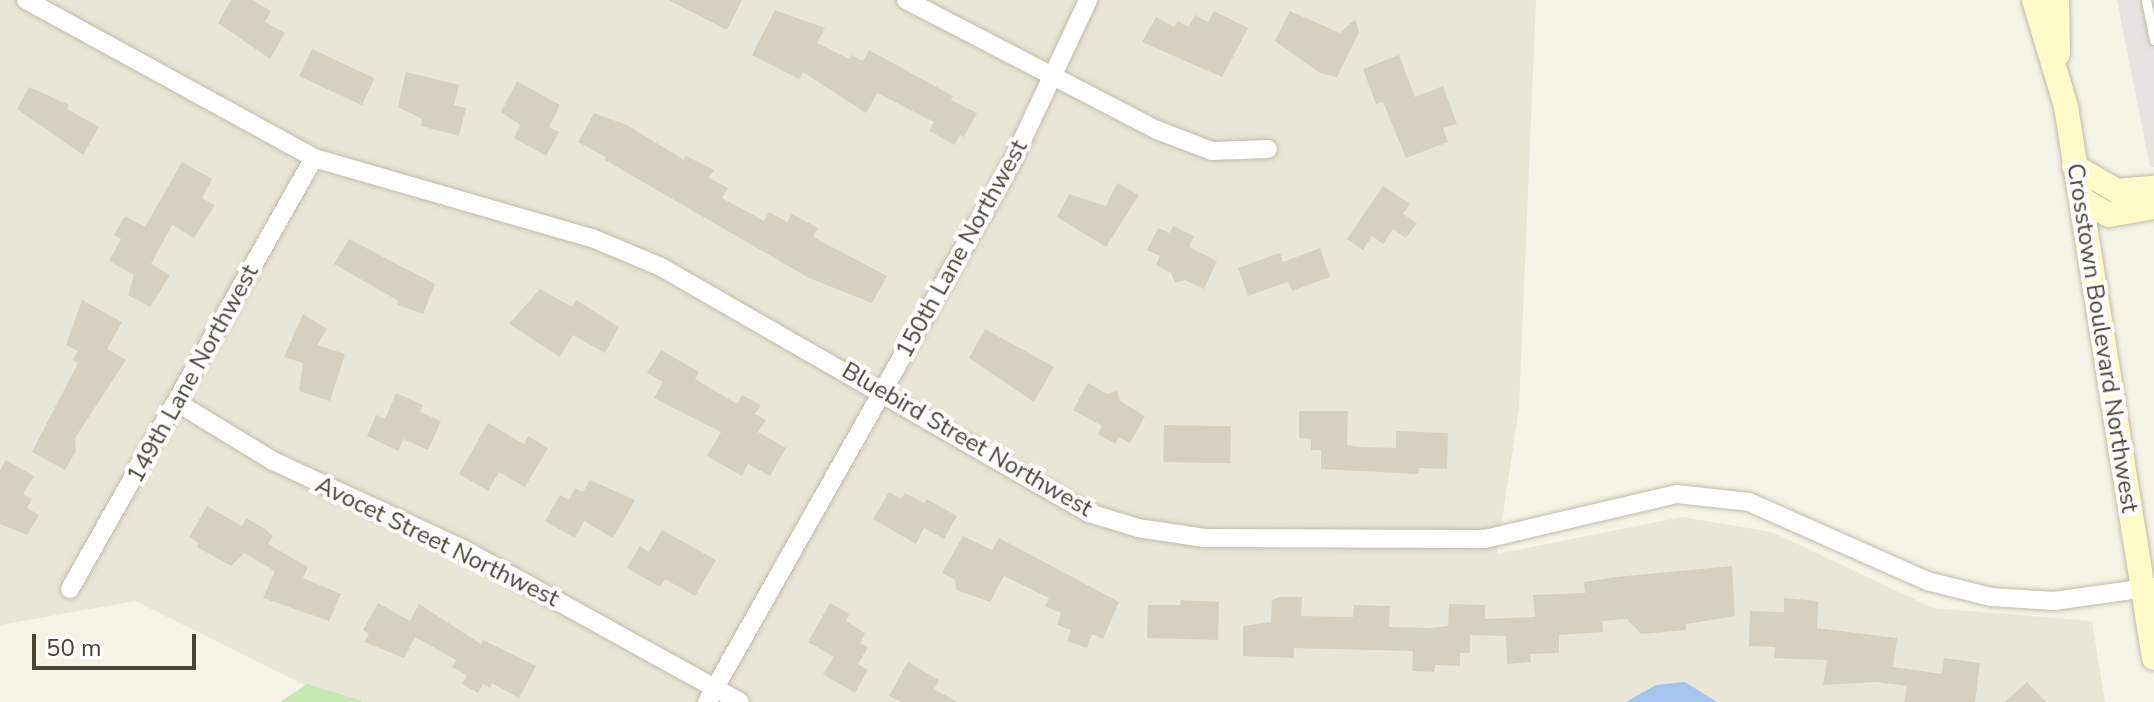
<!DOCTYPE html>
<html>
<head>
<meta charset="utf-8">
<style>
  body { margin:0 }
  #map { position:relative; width:2154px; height:702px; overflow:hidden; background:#f4f3e8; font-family:"Nunito Sans",sans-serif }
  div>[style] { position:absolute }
  .residential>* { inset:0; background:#e8e6d7 }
  .green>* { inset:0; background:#c5e8b2 }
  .parking>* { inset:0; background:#e5e4e0 }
  .water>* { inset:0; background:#a5c4f0 }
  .building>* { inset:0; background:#d6d1be; transform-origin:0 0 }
  .roads { filter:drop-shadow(0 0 2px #c0bcab) drop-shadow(0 0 2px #c0bcab) }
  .lane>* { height:9px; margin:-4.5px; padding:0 4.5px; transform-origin:4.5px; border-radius:4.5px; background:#fff }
  .street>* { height:18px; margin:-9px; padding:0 9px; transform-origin:9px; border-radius:9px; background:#fff }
  .secondary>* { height:24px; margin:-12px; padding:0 12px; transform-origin:12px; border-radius:12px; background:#fefbc8 }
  span { translate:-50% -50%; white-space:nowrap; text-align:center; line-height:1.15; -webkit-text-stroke:8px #fff; paint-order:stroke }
  .street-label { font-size:24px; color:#484437 }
  .scale { position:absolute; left:32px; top:634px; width:164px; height:36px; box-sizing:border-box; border:4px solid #484437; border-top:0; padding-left:10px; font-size:24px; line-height:28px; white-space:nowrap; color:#484437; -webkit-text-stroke:6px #fff; paint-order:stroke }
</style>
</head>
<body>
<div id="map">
  <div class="residential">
    <i style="clip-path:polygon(0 0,1536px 0,1519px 408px,1497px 554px,1682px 517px,1772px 532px,1933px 608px,2092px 621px,2105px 702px,339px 702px,135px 601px,0 625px)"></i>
  </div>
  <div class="green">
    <i style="clip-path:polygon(307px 684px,359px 700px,362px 702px,280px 702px)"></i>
  </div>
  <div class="parking">
    <i style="clip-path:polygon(2117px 0,2154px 0,2154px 167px,2150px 167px)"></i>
  </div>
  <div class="water">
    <i style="clip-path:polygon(1685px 682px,1717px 702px,1626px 702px,1656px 685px)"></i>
  </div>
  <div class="building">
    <i style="clip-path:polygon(231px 0,252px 0,271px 11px,265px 22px,285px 33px,270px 59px,218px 23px)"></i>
    <i style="clip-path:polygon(668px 0,742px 0,727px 30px)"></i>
    <i style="clip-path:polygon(775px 10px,825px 28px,817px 43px,849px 59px,851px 55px,863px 61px,869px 50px,953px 96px,951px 100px,977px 113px,964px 137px,960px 135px,955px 145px,929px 131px,934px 122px,877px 93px,866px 113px,803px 72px,799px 79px,752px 55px)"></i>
    <i style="clip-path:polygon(1214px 11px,1248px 28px,1222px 77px,1142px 42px,1156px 17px,1174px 27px,1178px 21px,1189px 27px,1195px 15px,1208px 22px)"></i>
    <i style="clip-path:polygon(1290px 11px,1340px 33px,1355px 19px,1359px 32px,1337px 77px,1320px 73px,1275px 41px)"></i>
    <i style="left:312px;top:49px;width:69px;height:30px;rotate:25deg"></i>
    <i style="clip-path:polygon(1399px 55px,1415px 97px,1443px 86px,1457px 124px,1443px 128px,1448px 142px,1406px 158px,1383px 102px,1376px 104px,1363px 69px)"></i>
    <i style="clip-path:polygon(406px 72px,459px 85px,454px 105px,466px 108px,459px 136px,421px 126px,422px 119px,398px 107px)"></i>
    <i style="clip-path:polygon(517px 81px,560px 105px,549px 127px,559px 132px,546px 156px,514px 138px,520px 125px,501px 112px)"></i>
    <i style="clip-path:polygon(29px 87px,69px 105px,67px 109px,99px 127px,83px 155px,17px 109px)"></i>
    <i style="clip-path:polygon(594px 113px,627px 125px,684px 160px,686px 156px,714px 170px,709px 178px,728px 188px,722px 198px,764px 221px,769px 212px,787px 222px,792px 214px,818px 228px,813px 237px,887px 276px,872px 303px,809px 278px,605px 160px,606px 157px,578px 142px)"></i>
    <i style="clip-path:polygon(182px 162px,212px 179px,202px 198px,215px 205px,194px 238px,172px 225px,151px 264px,170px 275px,150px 307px,128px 295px,134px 275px,109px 261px,121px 239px,114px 235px,125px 216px,145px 227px)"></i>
    <i style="clip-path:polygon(1117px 183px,1139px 195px,1106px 247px,1057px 217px,1069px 194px,1106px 206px)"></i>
    <i style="clip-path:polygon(1383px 186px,1410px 204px,1403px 214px,1417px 223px,1406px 238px,1393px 229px,1383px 244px,1372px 236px,1363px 250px,1347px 239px)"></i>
    <i style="clip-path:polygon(1173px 226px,1194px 236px,1189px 247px,1217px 261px,1204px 289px,1185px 280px,1175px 283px,1171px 273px,1156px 265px,1160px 256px,1147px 250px,1158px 228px,1170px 233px)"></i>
    <i style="clip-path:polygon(349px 239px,435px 284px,423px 314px,398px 305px,397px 300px,334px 264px)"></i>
    <i style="clip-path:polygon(1320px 248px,1330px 277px,1292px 291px,1288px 282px,1248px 296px,1238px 268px,1280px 253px,1283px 262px)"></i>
    <i style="clip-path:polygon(540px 289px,572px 307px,576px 300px,619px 327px,605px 353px,573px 335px,560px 357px,509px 324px)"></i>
    <i style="clip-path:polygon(82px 300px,122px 322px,107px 349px,126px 360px,75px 438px,76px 451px,65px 470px,32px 452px,78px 363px,73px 360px,78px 351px,66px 345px)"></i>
    <i style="clip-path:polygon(303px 314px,327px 329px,317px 345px,345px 354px,330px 401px,299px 391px,303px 363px,284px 357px)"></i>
    <i style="clip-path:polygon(985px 329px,1054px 367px,1034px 402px,969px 358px)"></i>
    <i style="clip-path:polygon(661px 350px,699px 372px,695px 379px,737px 404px,742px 395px,761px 405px,755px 414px,766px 420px,758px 432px,786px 448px,770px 476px,748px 464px,742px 476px,707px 456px,721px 432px,654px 398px,663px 382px,647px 373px)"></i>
    <i style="clip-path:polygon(1088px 383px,1107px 394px,1117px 391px,1120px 401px,1145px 416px,1130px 443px,1119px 437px,1115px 444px,1098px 434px,1102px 426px,1073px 410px)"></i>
    <i style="clip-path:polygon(396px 393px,423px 405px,420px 412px,441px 421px,428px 450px,403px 439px,398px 451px,367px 436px,376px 415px,385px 419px)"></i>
    <i style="clip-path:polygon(1299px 411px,1348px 411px,1347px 445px,1358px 447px,1396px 448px,1396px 431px,1448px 433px,1447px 469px,1419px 468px,1418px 474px,1321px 469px,1321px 450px,1311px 450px,1311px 439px,1299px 438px)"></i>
    <i style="clip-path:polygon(488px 423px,524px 444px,528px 436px,548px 448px,525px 487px,499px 472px,488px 491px,459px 474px)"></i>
    <i style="left:1164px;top:425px;width:67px;height:37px;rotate:1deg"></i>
    <i style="clip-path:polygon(6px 460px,34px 476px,23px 494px,32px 499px,27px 508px,39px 515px,27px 535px,0 524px,0 470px)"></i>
    <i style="clip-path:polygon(590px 480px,635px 500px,613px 538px,584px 521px,575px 538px,545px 521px,560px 495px,569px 500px,575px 488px,583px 492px)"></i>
    <i style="clip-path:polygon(889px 492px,901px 499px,905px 493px,924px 503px,927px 499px,957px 516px,944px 539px,924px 528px,916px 544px,873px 519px)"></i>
    <i style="clip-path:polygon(207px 506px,242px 526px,246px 518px,264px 528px,273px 536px,268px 544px,308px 567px,303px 578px,341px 594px,329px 621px,263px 598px,275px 571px,244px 553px,231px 566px,197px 547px,199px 543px,189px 537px)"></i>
    <i style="clip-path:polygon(662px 530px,716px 560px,695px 596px,665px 579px,660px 587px,627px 568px,640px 546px,649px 552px)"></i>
    <i style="clip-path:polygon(963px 536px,992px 550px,999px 538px,1119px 602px,1103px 639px,1092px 634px,1087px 648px,1067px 641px,1071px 630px,1057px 625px,1061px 613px,1045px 606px,1049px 598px,1004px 576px,990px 602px,956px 590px,955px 580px,942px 573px)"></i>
    <i style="clip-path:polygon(1732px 566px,1735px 616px,1686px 624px,1686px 630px,1641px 634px,1627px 619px,1602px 621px,1603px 632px,1559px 635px,1559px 653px,1530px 654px,1531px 662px,1507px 664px,1506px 636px,1470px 635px,1470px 653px,1460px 653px,1460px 666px,1435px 665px,1434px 672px,1412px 671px,1413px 651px,1294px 648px,1294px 658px,1243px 656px,1243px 626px,1271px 622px,1272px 600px,1280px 597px,1302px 597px,1301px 616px,1353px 617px,1354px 605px,1390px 606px,1389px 627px,1431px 628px,1448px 626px,1449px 604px,1485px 605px,1485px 619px,1535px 617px,1533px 595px,1585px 593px,1584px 582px,1616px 577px)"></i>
    <i style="clip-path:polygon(1784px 598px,1818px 601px,1817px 628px,1897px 638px,1893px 667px,1942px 674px,1944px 658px,1980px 663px,1975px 702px,1904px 702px,1907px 686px,1876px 682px,1823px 685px,1827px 660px,1774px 658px,1775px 647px,1749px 646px,1750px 611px,1784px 612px)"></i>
    <i style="clip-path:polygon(1181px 600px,1219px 602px,1218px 640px,1147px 638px,1148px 605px,1180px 605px)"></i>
    <i style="clip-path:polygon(378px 603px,410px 621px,419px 604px,481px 644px,483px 640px,536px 666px,519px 698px,492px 683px,490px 688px,483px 684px,478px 693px,462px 684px,467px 675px,452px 667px,456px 660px,415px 637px,404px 658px,364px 642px,369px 634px,363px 630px)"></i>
    <i style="clip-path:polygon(830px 603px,849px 614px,846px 621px,865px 633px,860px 643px,868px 647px,858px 664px,868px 670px,855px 693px,823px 674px,834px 657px,808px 642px)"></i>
    <i style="clip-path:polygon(908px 662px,939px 680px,934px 689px,957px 702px,901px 702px,889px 696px)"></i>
    <i style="clip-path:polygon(2027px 682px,2046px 702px,2005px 702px)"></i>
  </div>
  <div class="roads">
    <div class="lane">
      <i style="left:2146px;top:0;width:41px;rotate:78.7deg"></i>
    </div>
    <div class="street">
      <i style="left:26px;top:0;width:328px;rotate:28.7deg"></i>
      <i style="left:314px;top:158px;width:289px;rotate:16.1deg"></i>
      <i style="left:592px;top:238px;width:75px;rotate:22.8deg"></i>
      <i style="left:661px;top:267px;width:494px;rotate:29.9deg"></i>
      <i style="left:1089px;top:513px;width:51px;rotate:17deg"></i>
      <i style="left:1138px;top:528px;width:67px;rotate:8.6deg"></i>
      <i style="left:1204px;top:538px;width:281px;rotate:0.2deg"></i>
      <i style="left:1485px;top:539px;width:197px;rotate:-13.2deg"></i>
      <i style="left:1677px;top:494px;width:72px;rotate:6.3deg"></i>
      <i style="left:1749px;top:502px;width:195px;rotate:23.9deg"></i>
      <i style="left:1927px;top:581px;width:66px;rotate:14deg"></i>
      <i style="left:1991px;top:597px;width:63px;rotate:3.6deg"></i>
      <i style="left:2054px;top:601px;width:101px;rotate:-8deg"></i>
      <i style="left:906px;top:0;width:283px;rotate:27.4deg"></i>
      <i style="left:1157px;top:130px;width:59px;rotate:20.9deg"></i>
      <i style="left:1212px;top:151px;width:56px;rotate:-2deg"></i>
      <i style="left:178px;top:403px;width:111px;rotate:31.4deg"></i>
      <i style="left:273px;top:461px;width:209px;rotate:24.9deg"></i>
      <i style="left:463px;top:549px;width:316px;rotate:28.9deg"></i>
      <i style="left:70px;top:589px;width:495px;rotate:-60.5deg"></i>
      <i style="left:707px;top:702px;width:618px;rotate:-60.53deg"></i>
      <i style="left:1011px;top:164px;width:181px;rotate:-64.8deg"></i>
    </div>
    <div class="secondary">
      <i style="left:2034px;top:0;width:112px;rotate:73.3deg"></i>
      <i style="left:2066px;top:107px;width:558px;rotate:80.93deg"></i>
      <i style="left:2057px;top:0;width:54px;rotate:88.9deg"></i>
      <i style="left:2074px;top:166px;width:50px;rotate:30.2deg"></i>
      <i style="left:2117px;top:191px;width:37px;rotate:-5deg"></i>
      <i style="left:2081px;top:199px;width:32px;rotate:30deg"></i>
      <i style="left:2109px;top:215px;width:46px;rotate:-10.1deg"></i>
    </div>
  </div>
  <div class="street-label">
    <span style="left:962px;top:249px;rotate:-61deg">150th Lane Northwest</span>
    <span style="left:2102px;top:338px;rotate:81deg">Crosstown Boulevard Northwest</span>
    <span style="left:193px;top:374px;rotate:-61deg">149th Lane Northwest</span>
    <span style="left:967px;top:440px;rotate:30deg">Bluebird Street Northwest</span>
    <span style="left:437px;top:542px;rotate:26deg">Avocet Street Northwest</span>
  </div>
  <div class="scale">50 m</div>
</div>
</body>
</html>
